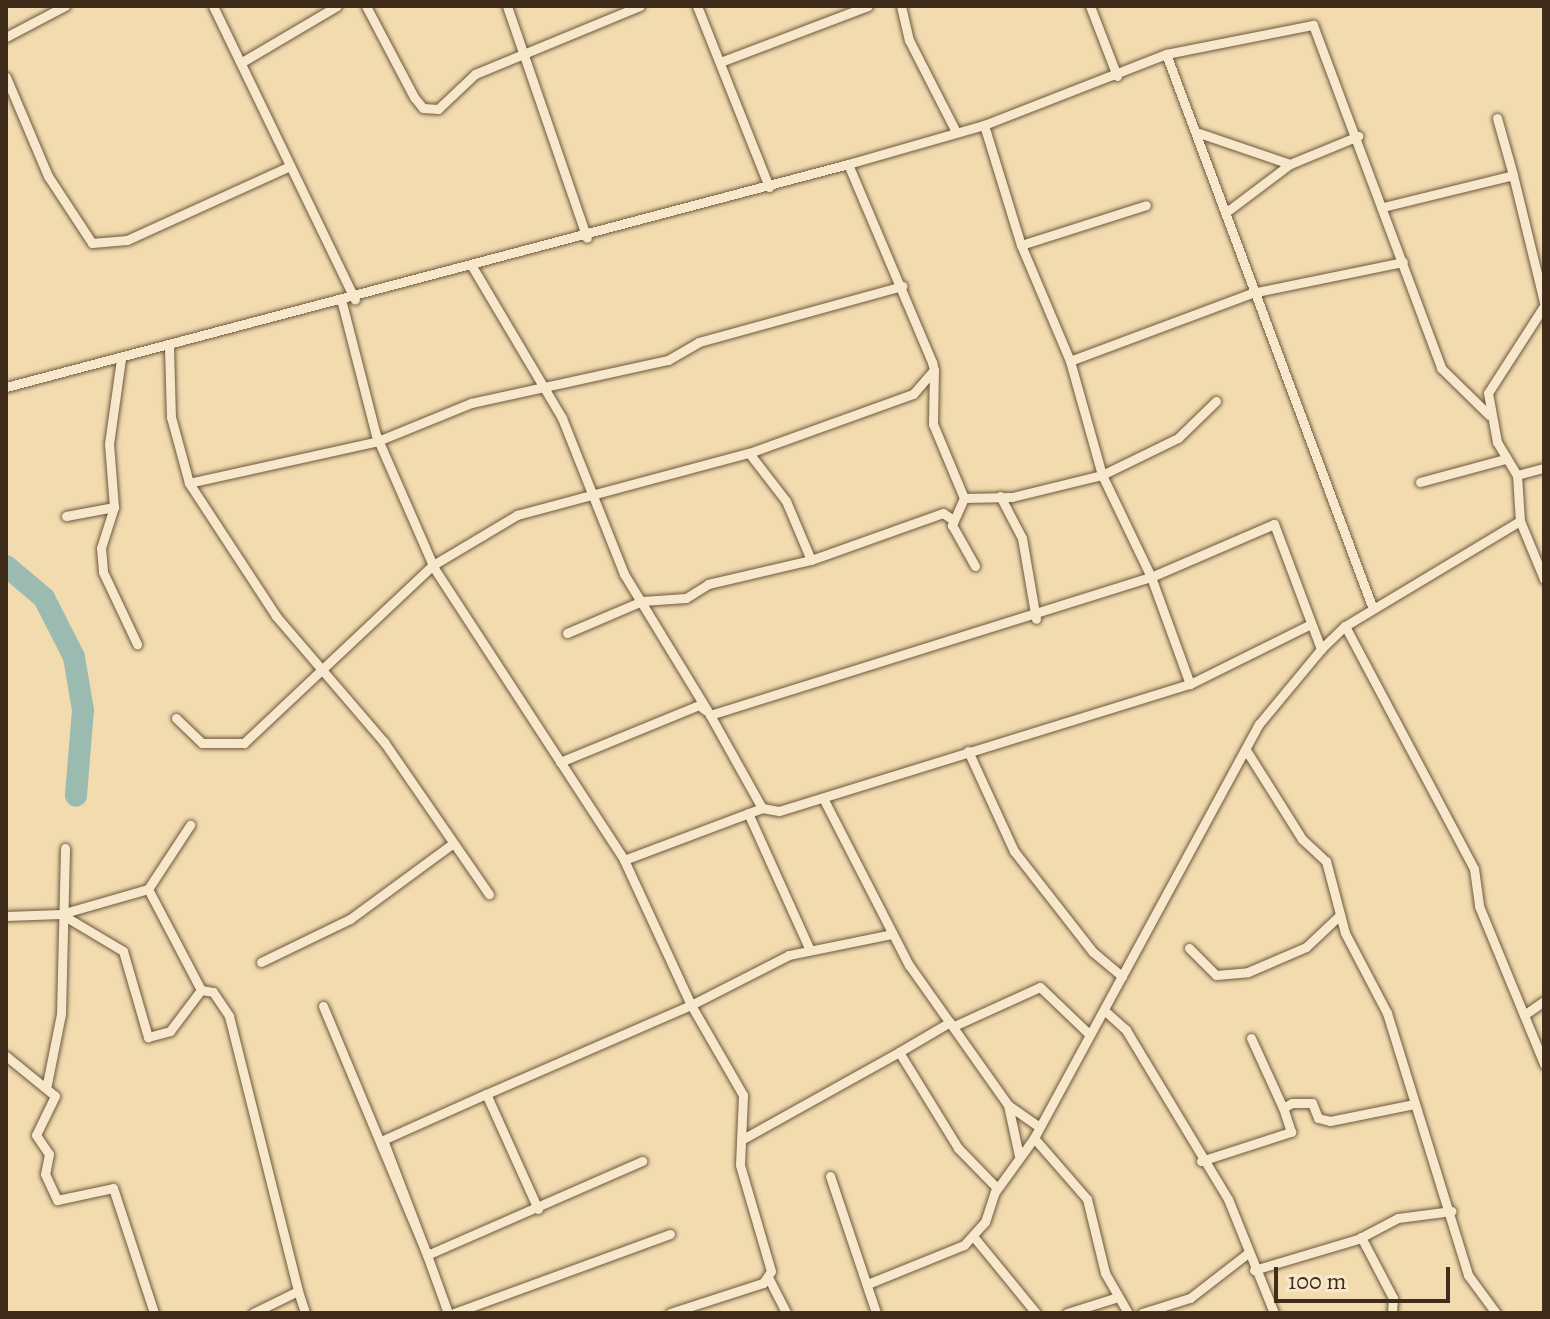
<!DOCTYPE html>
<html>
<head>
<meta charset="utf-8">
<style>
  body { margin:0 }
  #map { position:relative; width:1550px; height:1319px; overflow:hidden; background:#f2dbaf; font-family:Alegreya,serif }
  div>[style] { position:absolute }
  .river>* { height:22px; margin:-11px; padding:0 11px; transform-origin:11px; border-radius:11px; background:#9cbbb0 }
  .roads { filter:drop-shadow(0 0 2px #6c583f) drop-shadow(0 0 2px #6c583f) }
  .minor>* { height:9px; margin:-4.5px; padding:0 4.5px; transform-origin:4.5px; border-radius:4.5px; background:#f7e8cb }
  span { translate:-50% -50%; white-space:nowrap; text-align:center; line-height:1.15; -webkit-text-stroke:6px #f7e8cb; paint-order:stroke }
  .frame { position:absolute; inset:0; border:8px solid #402c1a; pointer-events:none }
  .scale { position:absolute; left:1274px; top:1267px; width:176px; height:36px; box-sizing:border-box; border:4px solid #402c1a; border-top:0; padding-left:10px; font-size:24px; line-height:28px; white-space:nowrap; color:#402c1a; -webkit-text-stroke:6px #f7e8cb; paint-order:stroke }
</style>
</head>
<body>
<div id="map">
  <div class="river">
    <i style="left:6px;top:566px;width:50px;rotate:40.1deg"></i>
    <i style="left:44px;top:598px;width:66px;rotate:63deg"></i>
    <i style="left:74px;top:657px;width:54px;rotate:80.4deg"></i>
    <i style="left:83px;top:710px;width:86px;rotate:94.7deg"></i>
  </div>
  <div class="roads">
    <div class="minor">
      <i style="left:213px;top:6px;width:326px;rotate:64.2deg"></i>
      <i style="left:366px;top:6px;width:103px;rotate:62.2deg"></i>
      <i style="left:414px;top:97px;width:14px;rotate:51deg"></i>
      <i style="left:423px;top:108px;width:15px;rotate:4deg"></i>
      <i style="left:438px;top:109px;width:51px;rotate:-43.4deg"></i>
      <i style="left:475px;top:74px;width:178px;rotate:-22.4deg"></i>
      <i style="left:507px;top:6px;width:245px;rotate:71deg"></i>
      <i style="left:697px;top:6px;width:195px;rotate:68.3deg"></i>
      <i style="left:901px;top:6px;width:35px;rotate:77deg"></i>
      <i style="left:909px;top:40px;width:103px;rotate:62.9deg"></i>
      <i style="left:1090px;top:6px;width:75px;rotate:68.9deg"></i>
      <i style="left:6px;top:37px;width:67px;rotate:-27.7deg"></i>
      <i style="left:1166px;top:54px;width:150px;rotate:-11.2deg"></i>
      <i style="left:1313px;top:25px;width:366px;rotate:69.5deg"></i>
      <i style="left:1441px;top:368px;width:67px;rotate:44.4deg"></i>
      <i style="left:723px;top:61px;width:155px;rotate:-20.8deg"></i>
      <i style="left:242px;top:62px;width:110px;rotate:-30.5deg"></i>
      <i style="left:6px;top:77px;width:108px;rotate:67deg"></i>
      <i style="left:48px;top:176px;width:80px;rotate:56.7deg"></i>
      <i style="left:92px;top:243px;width:35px;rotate:-5deg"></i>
      <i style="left:127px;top:240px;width:179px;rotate:-24.4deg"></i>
      <i style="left:1497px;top:118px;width:59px;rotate:74.3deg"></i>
      <i style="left:984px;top:125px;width:126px;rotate:72.9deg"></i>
      <i style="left:1021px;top:245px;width:126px;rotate:67.1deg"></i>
      <i style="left:1070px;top:361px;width:118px;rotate:74.3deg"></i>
      <i style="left:1102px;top:475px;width:113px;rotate:64.3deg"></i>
      <i style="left:1151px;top:577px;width:134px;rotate:-23.3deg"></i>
      <i style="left:1274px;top:524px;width:134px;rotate:69.4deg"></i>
      <i style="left:1199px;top:133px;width:96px;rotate:18.8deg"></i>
      <i style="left:1383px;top:207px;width:134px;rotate:-13.8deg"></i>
      <i style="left:1513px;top:175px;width:131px;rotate:76.3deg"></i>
      <i style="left:1229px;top:210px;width:76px;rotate:-37deg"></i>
      <i style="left:1290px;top:164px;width:74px;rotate:-22.4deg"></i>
      <i style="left:1021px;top:245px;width:131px;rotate:-17.7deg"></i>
      <i style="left:473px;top:268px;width:174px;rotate:59.3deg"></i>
      <i style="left:562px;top:418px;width:168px;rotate:68.3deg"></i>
      <i style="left:624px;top:574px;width:165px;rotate:58.6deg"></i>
      <i style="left:342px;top:303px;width:136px;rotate:75.6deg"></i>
      <i style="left:376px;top:435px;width:145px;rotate:66.4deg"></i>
      <i style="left:434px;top:568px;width:348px;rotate:56.9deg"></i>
      <i style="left:1544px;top:306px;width:103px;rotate:122.8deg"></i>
      <i style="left:1488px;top:393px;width:50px;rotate:79.6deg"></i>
      <i style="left:1497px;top:442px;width:39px;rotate:59deg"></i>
      <i style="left:1517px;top:475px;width:46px;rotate:86.3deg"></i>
      <i style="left:1520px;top:521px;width:63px;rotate:67.5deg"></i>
      <i style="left:169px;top:347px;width:70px;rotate:88.4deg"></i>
      <i style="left:171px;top:417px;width:68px;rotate:74.7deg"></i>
      <i style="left:189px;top:483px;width:159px;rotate:56.8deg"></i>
      <i style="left:276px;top:616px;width:166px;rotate:49.4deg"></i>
      <i style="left:384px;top:742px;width:185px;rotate:55.4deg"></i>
      <i style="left:1070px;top:361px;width:194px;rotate:-20.5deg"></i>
      <i style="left:1252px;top:293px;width:154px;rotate:-11.6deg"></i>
      <i style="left:934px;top:370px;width:54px;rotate:91.1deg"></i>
      <i style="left:933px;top:424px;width:80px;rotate:67.3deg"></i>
      <i style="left:964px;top:498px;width:48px;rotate:-1.2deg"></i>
      <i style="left:1012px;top:497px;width:93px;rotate:-13.7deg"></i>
      <i style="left:1102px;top:475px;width:85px;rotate:-26deg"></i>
      <i style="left:1178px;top:438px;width:53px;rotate:-44.2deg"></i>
      <i style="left:6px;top:387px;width:871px;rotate:-14.83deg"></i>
      <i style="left:848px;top:164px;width:141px;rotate:-16deg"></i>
      <i style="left:984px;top:125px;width:195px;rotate:-21.3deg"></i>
      <i style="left:1166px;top:54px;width:592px;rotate:69.55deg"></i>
      <i style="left:749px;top:453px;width:61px;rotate:52.4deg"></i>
      <i style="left:786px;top:501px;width:64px;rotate:67deg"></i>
      <i style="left:811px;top:560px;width:140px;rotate:-19.6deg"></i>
      <i style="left:943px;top:513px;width:11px;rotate:34deg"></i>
      <i style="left:1517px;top:475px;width:28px;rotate:-15deg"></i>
      <i style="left:1420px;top:482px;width:88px;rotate:-15.1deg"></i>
      <i style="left:189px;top:483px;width:194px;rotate:-12.5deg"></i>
      <i style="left:378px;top:441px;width:100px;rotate:-22.2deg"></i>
      <i style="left:471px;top:403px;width:202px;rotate:-12.3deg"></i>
      <i style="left:668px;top:360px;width:36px;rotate:-30deg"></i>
      <i style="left:699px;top:342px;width:211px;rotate:-15.4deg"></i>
      <i style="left:1000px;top:496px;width:47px;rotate:62.4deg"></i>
      <i style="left:1022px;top:538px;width:82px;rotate:80.2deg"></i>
      <i style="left:964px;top:498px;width:30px;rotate:114deg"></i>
      <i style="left:952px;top:525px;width:47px;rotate:60.7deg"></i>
      <i style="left:114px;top:507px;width:43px;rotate:107.6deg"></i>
      <i style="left:101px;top:548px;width:24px;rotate:85deg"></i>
      <i style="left:103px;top:572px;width:80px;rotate:64.7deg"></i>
      <i style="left:66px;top:516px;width:49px;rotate:-10.6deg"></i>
      <i style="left:114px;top:507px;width:63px;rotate:-94.5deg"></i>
      <i style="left:109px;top:444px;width:86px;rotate:-82deg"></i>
      <i style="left:1345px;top:626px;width:275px;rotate:62deg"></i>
      <i style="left:1474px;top:869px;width:37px;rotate:82deg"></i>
      <i style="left:1479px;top:906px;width:171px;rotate:67.6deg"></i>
      <i style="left:567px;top:633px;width:82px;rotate:-23.1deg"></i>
      <i style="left:642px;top:601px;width:44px;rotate:-3.9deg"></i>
      <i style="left:686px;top:598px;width:26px;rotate:-32deg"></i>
      <i style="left:708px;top:584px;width:106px;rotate:-13.1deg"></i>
      <i style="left:176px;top:718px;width:36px;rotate:44deg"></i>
      <i style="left:202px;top:743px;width:42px"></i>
      <i style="left:244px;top:743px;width:260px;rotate:-43.3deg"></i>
      <i style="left:433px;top:565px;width:98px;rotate:-30.8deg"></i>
      <i style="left:517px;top:515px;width:240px;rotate:-15deg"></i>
      <i style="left:749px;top:453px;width:174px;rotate:-19.8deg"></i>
      <i style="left:913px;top:394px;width:32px;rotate:-49deg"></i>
      <i style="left:934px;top:370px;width:8px;rotate:-104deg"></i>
      <i style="left:932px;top:362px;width:215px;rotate:-113deg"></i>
      <i style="left:1246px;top:750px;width:105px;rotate:57.8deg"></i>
      <i style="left:1302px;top:839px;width:33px;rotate:43deg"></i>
      <i style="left:1326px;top:861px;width:74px;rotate:75.2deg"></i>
      <i style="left:1345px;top:933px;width:90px;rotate:62.3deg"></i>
      <i style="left:1387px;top:1013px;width:274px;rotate:72.8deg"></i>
      <i style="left:1468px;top:1275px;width:47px;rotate:53.6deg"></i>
      <i style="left:968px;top:751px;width:110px;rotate:65.3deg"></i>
      <i style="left:1014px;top:851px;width:128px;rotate:52deg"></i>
      <i style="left:1093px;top:952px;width:38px;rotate:40deg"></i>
      <i style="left:560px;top:762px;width:150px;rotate:-22.3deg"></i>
      <i style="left:699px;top:705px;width:8px;rotate:40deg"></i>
      <i style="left:823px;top:798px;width:188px;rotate:62.8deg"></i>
      <i style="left:909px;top:965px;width:171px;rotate:54.7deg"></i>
      <i style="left:1008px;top:1105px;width:52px;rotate:77.8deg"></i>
      <i style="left:762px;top:808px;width:107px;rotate:-119.2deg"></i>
      <i style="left:710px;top:715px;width:462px;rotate:-17.4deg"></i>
      <i style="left:1151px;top:577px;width:114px;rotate:70deg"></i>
      <i style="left:748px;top:813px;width:150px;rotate:65.7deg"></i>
      <i style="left:148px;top:889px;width:77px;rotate:-56.7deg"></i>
      <i style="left:61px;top:914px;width:91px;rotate:-16deg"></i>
      <i style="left:148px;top:889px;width:114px;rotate:62.3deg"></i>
      <i style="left:6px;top:916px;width:55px;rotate:-2.1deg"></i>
      <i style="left:61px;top:914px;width:72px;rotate:30.8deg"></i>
      <i style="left:123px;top:951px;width:90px;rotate:73.8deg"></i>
      <i style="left:148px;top:1037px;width:23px;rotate:-15deg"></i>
      <i style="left:170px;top:1031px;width:51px;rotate:-52.9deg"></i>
      <i style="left:1189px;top:948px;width:38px;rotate:45deg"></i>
      <i style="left:1216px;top:975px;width:32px;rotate:-5deg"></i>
      <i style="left:1248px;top:972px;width:63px;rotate:-23.3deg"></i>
      <i style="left:1306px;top:947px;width:47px;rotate:-43.3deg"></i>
      <i style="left:261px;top:962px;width:99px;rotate:-25.8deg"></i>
      <i style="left:350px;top:919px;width:127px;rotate:-36.3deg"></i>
      <i style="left:201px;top:990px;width:12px;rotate:9deg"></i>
      <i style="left:213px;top:992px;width:29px;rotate:56deg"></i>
      <i style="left:229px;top:1016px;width:284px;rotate:75.9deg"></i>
      <i style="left:323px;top:1006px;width:270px;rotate:67.3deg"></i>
      <i style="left:427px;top:1255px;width:123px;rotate:-110.9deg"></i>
      <i style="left:383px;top:1140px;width:113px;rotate:-24.1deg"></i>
      <i style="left:1104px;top:1010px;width:30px;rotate:42deg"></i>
      <i style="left:1126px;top:1030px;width:197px;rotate:58.9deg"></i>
      <i style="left:1228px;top:1199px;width:123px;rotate:68deg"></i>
      <i style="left:1524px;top:1015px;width:24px;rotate:-35deg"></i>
      <i style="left:954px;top:1026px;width:94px;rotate:-24.4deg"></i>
      <i style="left:1040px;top:987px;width:69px;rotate:43.8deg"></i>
      <i style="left:1251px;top:1038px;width:77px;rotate:65.4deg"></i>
      <i style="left:899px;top:1052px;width:59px;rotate:-30.5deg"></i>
      <i style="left:6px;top:1056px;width:63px;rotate:39.2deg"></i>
      <i style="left:55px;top:1096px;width:43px;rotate:116deg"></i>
      <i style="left:36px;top:1135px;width:23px;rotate:56deg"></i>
      <i style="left:49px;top:1154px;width:20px;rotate:101deg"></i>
      <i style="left:45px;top:1174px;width:29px;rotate:65deg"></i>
      <i style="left:57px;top:1200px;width:57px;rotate:-12.1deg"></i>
      <i style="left:113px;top:1188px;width:132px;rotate:71.8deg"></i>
      <i style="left:47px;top:1084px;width:71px;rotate:-78.7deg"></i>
      <i style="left:61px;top:1014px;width:166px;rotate:-88.6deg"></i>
      <i style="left:1008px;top:1105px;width:37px;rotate:35deg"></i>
      <i style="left:1034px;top:1138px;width:81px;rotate:49deg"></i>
      <i style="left:1087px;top:1199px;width:76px;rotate:76.3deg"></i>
      <i style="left:1105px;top:1273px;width:46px;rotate:60.1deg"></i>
      <i style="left:741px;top:1140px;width:181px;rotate:-29.1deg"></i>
      <i style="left:899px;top:1052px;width:113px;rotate:58.4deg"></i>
      <i style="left:958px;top:1148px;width:56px;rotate:45.7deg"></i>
      <i style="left:1201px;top:1161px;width:95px;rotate:-17.9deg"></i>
      <i style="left:1291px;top:1132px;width:25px;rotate:-108deg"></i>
      <i style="left:1283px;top:1108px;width:10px;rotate:-29deg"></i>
      <i style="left:1292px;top:1103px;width:20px"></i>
      <i style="left:1312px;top:1103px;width:16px;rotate:68deg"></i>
      <i style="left:1318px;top:1118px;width:12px;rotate:14deg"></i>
      <i style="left:1330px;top:1121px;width:86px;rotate:-11.4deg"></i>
      <i style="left:830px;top:1176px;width:145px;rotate:71.4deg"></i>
      <i style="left:538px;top:1209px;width:126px;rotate:-114.3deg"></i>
      <i style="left:486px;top:1094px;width:223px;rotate:-23.5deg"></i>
      <i style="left:691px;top:1005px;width:160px;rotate:-114.8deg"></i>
      <i style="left:624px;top:860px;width:147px;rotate:-20.6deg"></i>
      <i style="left:762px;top:808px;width:17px;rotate:10deg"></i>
      <i style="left:779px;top:811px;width:430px;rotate:-17.2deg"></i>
      <i style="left:1190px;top:684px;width:135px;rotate:-26.4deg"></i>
      <i style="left:973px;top:1236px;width:99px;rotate:50.7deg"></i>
      <i style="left:1361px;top:1237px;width:69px;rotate:62.3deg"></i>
      <i style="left:1393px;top:1298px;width:15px;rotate:94deg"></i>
      <i style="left:1254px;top:1270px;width:109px;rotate:-16.6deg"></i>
      <i style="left:1358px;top:1239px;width:45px;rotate:-27.7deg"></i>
      <i style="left:1398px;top:1218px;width:54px;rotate:-7.4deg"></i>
      <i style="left:769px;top:1279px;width:38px;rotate:63deg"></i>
      <i style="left:870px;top:1283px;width:101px;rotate:-22deg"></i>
      <i style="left:964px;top:1245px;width:31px;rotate:-48deg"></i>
      <i style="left:985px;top:1222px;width:32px;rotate:-72deg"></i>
      <i style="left:995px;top:1192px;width:67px;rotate:-54.2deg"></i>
      <i style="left:1034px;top:1138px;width:471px;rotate:-61.5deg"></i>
      <i style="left:1259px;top:724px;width:97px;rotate:-50.4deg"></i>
      <i style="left:1321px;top:649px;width:33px;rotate:-44deg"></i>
      <i style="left:1345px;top:626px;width:204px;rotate:-31deg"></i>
      <i style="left:253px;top:1313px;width:50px;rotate:-26.1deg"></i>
      <i style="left:298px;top:1291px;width:23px;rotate:72deg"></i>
      <i style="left:448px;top:1313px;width:62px;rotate:-109.9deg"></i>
      <i style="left:427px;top:1255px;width:235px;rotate:-23.6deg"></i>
      <i style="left:454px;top:1313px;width:230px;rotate:-20.1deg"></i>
      <i style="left:670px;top:1313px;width:98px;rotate:-17.9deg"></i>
      <i style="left:763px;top:1283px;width:14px;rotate:-56deg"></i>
      <i style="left:771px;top:1271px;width:110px;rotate:-106.3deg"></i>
      <i style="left:740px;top:1165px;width:70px;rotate:-87.5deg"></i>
      <i style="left:743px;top:1095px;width:104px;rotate:-120deg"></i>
      <i style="left:691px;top:1005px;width:110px;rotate:-27deg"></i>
      <i style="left:789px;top:955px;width:105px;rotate:-11.5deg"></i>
      <i style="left:1067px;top:1313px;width:53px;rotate:-17.4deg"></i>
      <i style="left:1142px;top:1313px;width:50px;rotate:-17.4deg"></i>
      <i style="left:1190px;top:1298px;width:73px;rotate:-37.8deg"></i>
    </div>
  </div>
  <div class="frame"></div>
  <div class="scale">100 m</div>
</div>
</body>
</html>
